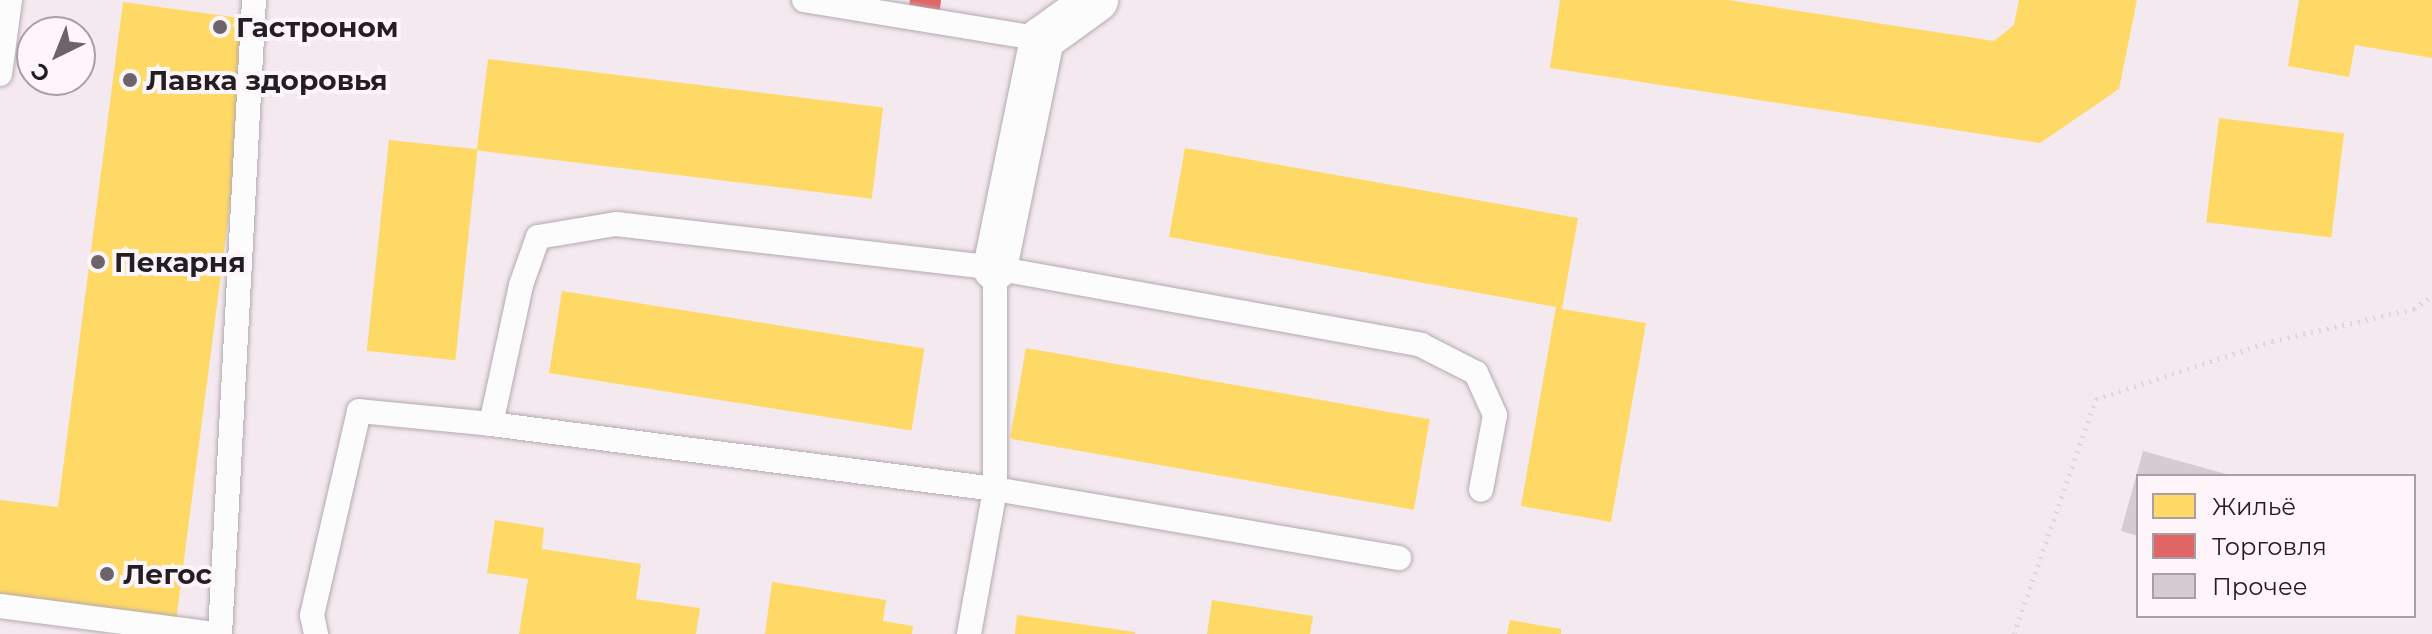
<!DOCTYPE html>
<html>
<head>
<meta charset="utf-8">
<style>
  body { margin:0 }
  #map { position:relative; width:2432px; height:634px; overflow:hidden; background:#f4e9ef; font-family:Montserrat,sans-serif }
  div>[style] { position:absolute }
  .homes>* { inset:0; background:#ffd966; transform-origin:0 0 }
  .shops>* { inset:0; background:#e06666 }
  .building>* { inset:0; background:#d5ccd1 }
  .path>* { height:5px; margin-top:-2.5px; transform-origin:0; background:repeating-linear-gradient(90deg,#dbd8da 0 2px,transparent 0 8px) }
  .roads { filter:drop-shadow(0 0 2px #b3aaaf) drop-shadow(0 0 2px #b3aaaf) }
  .lane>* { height:24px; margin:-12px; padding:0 12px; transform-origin:12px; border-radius:12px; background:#fdfcfd }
  .street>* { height:44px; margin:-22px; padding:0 22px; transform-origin:22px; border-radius:22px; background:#fdfcfd }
  .dots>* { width:22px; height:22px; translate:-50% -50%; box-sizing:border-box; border:4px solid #fef5fa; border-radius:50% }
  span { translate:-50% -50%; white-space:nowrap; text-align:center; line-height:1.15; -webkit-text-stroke:8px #fef5fa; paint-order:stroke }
  .poi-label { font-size:28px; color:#241d21; font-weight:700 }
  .left { translate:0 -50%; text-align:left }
  .legend { position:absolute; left:2136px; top:474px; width:280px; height:144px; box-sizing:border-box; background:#fef5fa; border:2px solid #a79fa3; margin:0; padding:10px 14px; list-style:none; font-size:24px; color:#241d21 }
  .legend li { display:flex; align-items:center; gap:16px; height:40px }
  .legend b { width:40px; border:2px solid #a79fa3 }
  .north { position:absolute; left:16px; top:16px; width:80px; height:80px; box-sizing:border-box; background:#fef5fa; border:2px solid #a79fa3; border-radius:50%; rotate:223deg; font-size:22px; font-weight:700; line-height:32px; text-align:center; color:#241d21 }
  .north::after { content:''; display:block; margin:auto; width:28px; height:36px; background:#6d6469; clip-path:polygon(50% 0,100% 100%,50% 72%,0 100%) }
</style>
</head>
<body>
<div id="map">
  <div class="homes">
    <i style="clip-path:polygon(1560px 0,1728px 0,1994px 41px,2014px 25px,2019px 0,2137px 0,2119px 89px,2040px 143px,1550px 68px)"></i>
    <i style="clip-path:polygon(2299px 0,2432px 0,2432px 58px,2355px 45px,2349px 77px,2288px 66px)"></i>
    <i style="clip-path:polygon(123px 2px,254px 20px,176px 621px,0 597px,0 500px,58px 507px)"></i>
    <i style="left:488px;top:59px;width:398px;height:92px;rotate:7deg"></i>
    <i style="left:2219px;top:118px;width:126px;height:105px;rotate:7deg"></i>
    <i style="left:389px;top:140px;width:89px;height:212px;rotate:6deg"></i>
    <i style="clip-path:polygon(1185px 148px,1578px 218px,1562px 309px,1646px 323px,1611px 522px,1521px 506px,1556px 307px,1169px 237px)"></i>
    <i style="left:562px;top:291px;width:367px;height:83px;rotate:9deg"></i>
    <i style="left:1026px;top:348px;width:410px;height:92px;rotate:10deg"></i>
    <i style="clip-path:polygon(495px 520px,544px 528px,542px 549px,641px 564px,636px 599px,700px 608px,696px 634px,519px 634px,528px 579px,487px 573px)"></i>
    <i style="clip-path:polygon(772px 582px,886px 600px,883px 621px,913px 626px,912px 634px,765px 634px)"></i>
    <i style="clip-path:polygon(1212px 600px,1313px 616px,1310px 634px,1207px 634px)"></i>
    <i style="clip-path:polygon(1017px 615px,1135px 632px,1135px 634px,1015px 634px)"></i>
    <i style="clip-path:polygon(1510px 620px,1561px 629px,1561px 634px,1507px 634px)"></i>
  </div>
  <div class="shops">
    <i style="clip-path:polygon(910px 0,941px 0,939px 16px,908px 12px)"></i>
  </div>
  <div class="building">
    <i style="clip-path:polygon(2143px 451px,2230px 475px,2230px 476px,2138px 476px,2138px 536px,2121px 531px)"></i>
  </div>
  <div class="path">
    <i style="left:2014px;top:634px;width:249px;rotate:-70.8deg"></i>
    <i style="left:2096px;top:399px;width:185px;rotate:-18.2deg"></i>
    <i style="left:2272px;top:341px;width:146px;rotate:-12.7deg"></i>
    <i style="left:2414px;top:309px;width:23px;rotate:-38deg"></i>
  </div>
  <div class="roads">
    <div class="lane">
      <i style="left:804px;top:0;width:241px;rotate:9.3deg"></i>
      <i style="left:0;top:74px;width:75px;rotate:-82.3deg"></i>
      <i style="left:491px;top:424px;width:142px;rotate:-77.8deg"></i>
      <i style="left:521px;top:285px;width:51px;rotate:-70.5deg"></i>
      <i style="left:538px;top:237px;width:79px;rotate:-9.5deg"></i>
      <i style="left:616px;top:224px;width:382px;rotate:6.6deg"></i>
      <i style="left:995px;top:268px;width:433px;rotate:10.2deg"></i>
      <i style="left:1421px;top:345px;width:62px;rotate:27deg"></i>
      <i style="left:1476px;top:373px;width:46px;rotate:65.7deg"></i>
      <i style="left:1495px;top:415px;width:76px;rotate:100.6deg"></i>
      <i style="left:0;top:606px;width:218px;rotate:7.4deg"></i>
      <i style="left:220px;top:634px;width:635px;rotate:-86.93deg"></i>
      <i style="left:316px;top:634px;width:19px;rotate:-102deg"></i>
      <i style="left:312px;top:615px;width:209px;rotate:-77deg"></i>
      <i style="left:359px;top:411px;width:133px;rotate:5.6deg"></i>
      <i style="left:491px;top:424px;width:508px;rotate:7.35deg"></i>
      <i style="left:995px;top:489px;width:410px;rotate:9.7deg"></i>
      <i style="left:969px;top:634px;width:147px;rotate:-79.8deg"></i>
      <i style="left:995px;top:489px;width:221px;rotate:-90deg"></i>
    </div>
    <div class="street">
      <i style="left:995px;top:268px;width:234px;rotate:-78.4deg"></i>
      <i style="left:1042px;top:39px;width:67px;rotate:-35.8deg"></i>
    </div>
  </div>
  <div class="dots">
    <i style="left:220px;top:27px;background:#6d6469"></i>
    <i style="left:130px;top:80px;background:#6d6469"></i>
    <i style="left:98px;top:262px;background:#6d6469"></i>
    <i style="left:107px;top:574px;background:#6d6469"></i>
  </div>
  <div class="poi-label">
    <span class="left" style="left:236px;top:27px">Гастроном</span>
    <span class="left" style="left:146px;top:80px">Лавка здоровья</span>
    <span class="left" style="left:114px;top:262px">Пекарня</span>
    <span class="left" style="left:123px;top:574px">Легос</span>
  </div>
  <ul class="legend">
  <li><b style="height:22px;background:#ffd966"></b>Жильё</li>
  <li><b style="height:22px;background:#e06666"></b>Торговля</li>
  <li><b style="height:22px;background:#d5ccd1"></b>Прочее</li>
  </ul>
  <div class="north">С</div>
</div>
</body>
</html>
